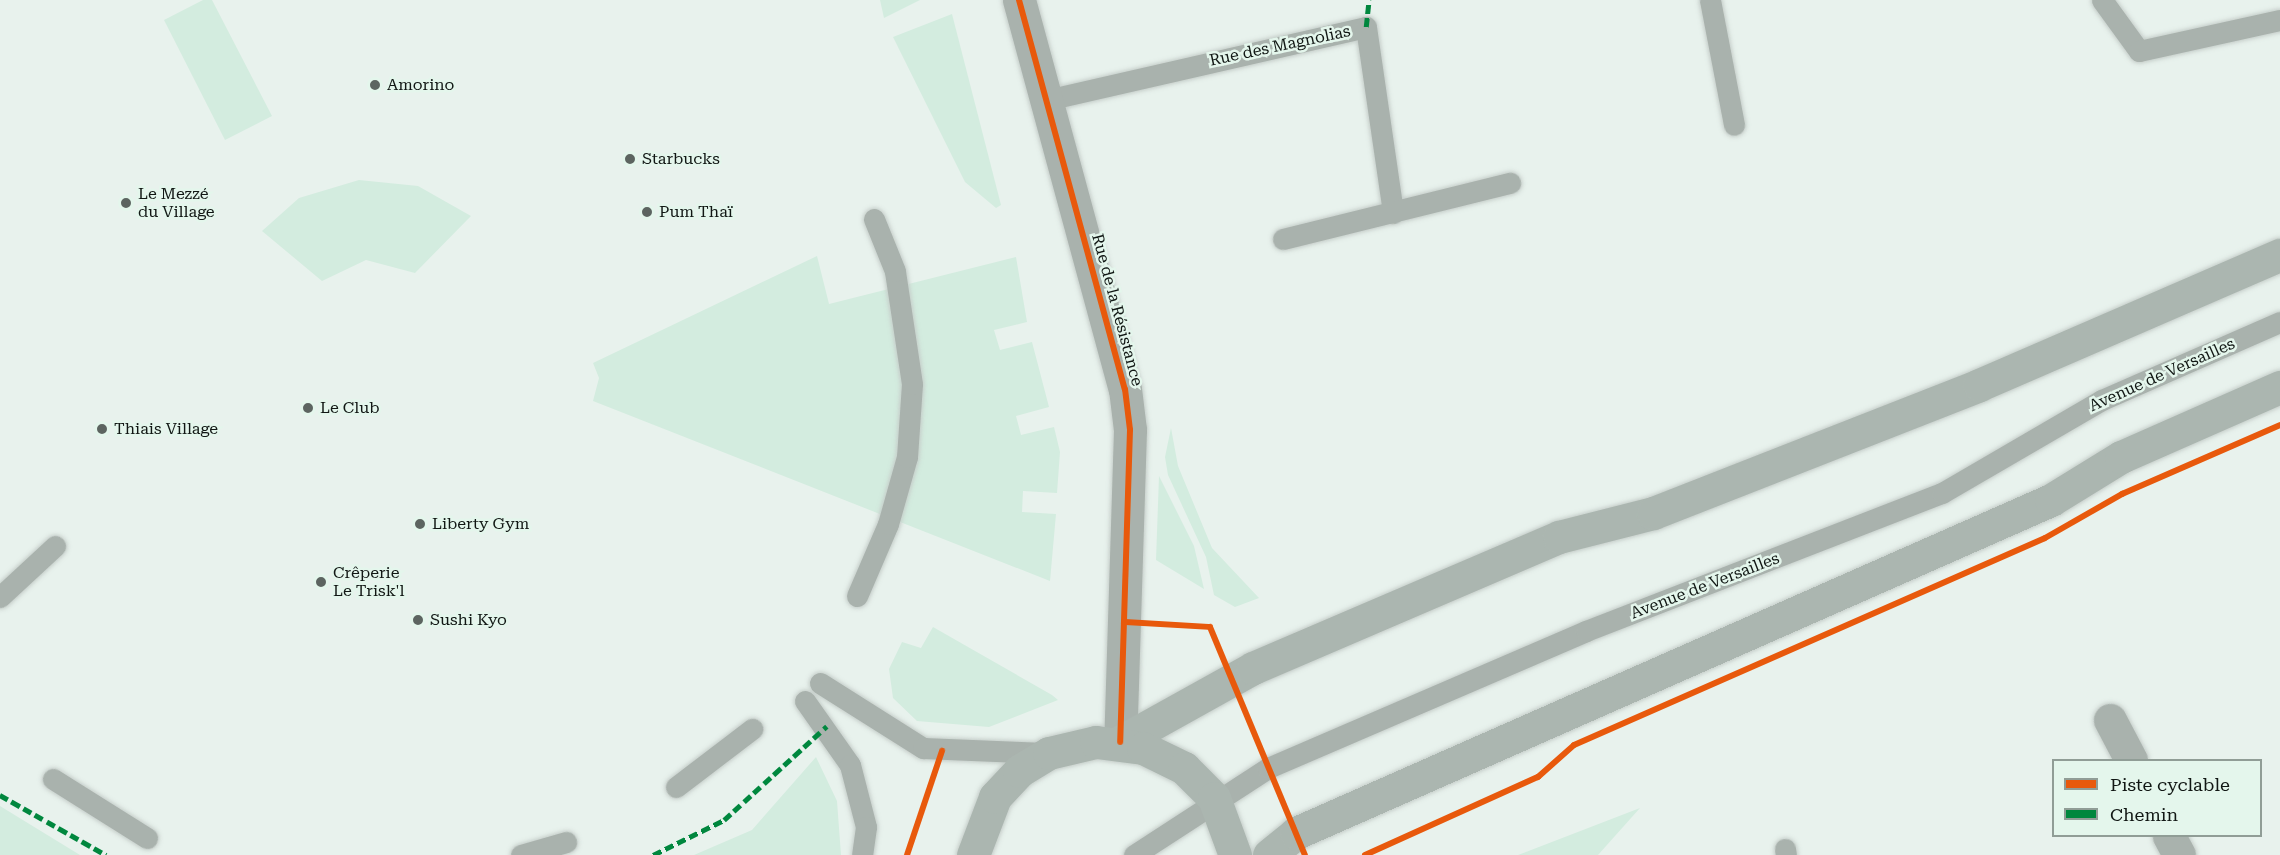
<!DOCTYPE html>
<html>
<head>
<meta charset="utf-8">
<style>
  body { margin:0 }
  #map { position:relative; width:2280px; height:855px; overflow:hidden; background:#e8f2ed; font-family:"Roboto Serif",serif }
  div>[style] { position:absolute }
  .green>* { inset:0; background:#d3ecdf }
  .roads { filter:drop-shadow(0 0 2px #c6ceca) drop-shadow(0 0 2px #c6ceca) }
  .service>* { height:21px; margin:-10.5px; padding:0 10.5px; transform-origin:10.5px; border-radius:10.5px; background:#a9b2ad }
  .minor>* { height:33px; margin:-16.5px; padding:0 16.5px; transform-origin:16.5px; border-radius:16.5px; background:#a9b2ad }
  .primary>* { height:33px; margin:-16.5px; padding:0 16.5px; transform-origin:16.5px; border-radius:16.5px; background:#abb6b0 }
  .quiet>* { height:4.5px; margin-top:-2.25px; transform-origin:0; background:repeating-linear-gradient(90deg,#00873e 0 9px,transparent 0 13.5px) }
  .cycleway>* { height:6px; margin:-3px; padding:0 3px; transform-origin:3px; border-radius:3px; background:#e8590c }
  .dots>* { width:16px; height:16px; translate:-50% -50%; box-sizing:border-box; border:3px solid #e4f6ec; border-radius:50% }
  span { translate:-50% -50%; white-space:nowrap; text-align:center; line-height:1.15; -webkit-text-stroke:5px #e4f6ec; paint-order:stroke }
  .street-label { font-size:16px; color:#111714 }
  .poi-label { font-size:16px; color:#111714 }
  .left { translate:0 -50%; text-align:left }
  .legend { position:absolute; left:2052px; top:759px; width:210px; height:78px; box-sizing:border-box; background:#e4f6ec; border:2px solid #909d96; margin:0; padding:8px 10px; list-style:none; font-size:18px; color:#111714 }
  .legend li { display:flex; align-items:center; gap:12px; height:30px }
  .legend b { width:30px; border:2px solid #909d96 }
</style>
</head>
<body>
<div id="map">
  <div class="green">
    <i style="clip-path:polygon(203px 0,212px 0,272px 116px,225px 140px,164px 20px)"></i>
    <i style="clip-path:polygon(880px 0,920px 0,884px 18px)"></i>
    <i style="clip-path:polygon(952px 14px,1001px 205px,996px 208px,965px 182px,893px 37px)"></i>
    <i style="clip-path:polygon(359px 180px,418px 186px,471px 216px,415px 273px,366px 260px,322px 281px,262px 231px,299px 198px)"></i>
    <i style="clip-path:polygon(817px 256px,829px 304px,1016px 257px,1027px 322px,994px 330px,1000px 350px,1032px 342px,1049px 407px,1016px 416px,1021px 435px,1054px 427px,1060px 452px,1057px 493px,1023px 491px,1022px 512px,1056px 514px,1050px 581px,593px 401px,599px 378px,593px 363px)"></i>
    <i style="clip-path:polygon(1171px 428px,1178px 466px,1212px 548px,1259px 598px,1235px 607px,1214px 595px,1206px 557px,1168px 475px,1165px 457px)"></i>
    <i style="clip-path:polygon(1159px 476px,1194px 546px,1204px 589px,1156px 560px)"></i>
    <i style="clip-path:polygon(933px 627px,1052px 695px,1058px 700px,989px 727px,917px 721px,893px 698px,889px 669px,902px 642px,921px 648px)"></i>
    <i style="clip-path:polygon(816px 757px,837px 801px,841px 855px,694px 855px,752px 830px)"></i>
    <i style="clip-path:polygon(0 806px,80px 855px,0 855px)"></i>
    <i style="clip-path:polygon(1640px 808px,1598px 855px,1518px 855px)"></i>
  </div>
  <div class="roads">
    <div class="service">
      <i style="left:1710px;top:0;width:127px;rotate:79.1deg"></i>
      <i style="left:2102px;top:0;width:63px;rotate:54deg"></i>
      <i style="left:2139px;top:51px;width:144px;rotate:-12.4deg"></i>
      <i style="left:1047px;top:100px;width:327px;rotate:-12.9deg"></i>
      <i style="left:1366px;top:27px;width:188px;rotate:81.7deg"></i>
      <i style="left:1283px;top:239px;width:234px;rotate:-13.9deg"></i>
      <i style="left:857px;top:596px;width:78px;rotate:-66.7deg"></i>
      <i style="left:888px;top:524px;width:70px;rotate:-74.2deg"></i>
      <i style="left:907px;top:457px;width:73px;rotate:-86.1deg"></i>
      <i style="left:912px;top:384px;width:114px;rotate:-98.6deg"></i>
      <i style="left:895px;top:271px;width:56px;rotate:-112deg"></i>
      <i style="left:0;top:597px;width:75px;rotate:-42.8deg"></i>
      <i style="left:820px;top:683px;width:122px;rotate:32.3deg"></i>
      <i style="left:923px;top:748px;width:122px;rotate:2.3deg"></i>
      <i style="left:805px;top:701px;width:78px;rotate:54.9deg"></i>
      <i style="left:850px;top:765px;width:64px;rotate:75.5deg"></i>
      <i style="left:866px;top:827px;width:28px;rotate:98deg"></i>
      <i style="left:53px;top:779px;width:111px;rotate:32.1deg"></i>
      <i style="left:676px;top:787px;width:96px;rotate:-37.3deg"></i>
      <i style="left:1785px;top:849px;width:6px;rotate:81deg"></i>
      <i style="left:521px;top:855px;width:47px;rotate:-16.1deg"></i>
      <i style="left:1134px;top:855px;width:160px;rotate:-33deg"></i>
      <i style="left:1268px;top:768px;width:346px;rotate:-23.3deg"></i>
      <i style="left:1586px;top:631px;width:382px;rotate:-21.2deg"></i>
      <i style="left:1942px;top:493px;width:185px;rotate:-30.2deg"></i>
      <i style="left:2102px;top:400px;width:194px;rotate:-23.7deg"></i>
    </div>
    <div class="minor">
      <i style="left:1019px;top:0;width:403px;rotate:74.8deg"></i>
      <i style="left:1125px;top:389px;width:41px;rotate:83deg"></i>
      <i style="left:1130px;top:430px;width:312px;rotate:91.8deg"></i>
      <i style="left:2110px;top:720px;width:45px;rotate:62.3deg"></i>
      <i style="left:2169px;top:836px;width:21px;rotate:62deg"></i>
    </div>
    <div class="primary">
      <i style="left:1120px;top:742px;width:152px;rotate:-29.1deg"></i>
      <i style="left:1253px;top:668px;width:333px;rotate:-23.2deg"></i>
      <i style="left:1559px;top:537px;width:97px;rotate:-14.3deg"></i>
      <i style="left:1653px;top:513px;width:350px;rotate:-21.4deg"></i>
      <i style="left:1979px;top:385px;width:328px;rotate:-23.4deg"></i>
      <i style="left:973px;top:855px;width:62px;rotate:-69.2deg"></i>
      <i style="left:995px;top:797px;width:35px;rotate:-47deg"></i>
      <i style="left:1019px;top:771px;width:35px;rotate:-31deg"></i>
      <i style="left:1049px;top:753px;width:48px;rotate:-13.2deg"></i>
      <i style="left:1096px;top:742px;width:47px;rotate:7.3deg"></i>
      <i style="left:1143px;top:748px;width:46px;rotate:26deg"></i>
      <i style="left:1184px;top:768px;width:42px;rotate:45deg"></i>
      <i style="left:1214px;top:798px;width:61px;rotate:69.8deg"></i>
      <i style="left:1269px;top:855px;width:35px;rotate:-39deg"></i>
      <i style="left:1296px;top:833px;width:825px;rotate:-23.8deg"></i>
      <i style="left:2051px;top:500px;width:82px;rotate:-31.6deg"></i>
      <i style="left:2121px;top:457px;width:174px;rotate:-23.8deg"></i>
    </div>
  </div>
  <div class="quiet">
    <i style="left:1366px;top:27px;width:27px;rotate:-84deg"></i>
    <i style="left:0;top:795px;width:122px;rotate:29.5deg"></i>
    <i style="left:653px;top:855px;width:79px;rotate:-26.2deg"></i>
    <i style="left:724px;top:820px;width:139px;rotate:-42.4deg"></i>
  </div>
  <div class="cycleway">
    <i style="left:1019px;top:0;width:403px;rotate:74.8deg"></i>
    <i style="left:1125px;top:389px;width:41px;rotate:83deg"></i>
    <i style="left:1130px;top:430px;width:312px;rotate:91.8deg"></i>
    <i style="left:1124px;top:622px;width:86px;rotate:3.3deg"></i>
    <i style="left:1210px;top:627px;width:247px;rotate:67.4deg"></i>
    <i style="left:907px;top:855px;width:110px;rotate:-71.4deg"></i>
    <i style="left:1365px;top:855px;width:190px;rotate:-24.3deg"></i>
    <i style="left:1538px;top:777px;width:48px;rotate:-41.6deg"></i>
    <i style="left:1574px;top:745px;width:514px;rotate:-23.73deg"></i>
    <i style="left:2045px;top:538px;width:89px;rotate:-29.7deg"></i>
    <i style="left:2122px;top:494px;width:172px;rotate:-23.6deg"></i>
  </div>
  <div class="dots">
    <i style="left:375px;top:85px;background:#5c6460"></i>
    <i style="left:630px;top:159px;background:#5c6460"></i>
    <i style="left:126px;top:203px;background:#5c6460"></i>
    <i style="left:647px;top:212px;background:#5c6460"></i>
    <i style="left:308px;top:408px;background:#5c6460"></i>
    <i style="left:102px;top:429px;background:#5c6460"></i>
    <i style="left:420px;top:524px;background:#5c6460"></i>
    <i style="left:321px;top:582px;background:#5c6460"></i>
    <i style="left:418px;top:620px;background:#5c6460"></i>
  </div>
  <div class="street-label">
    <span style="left:1280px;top:46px;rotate:-12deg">Rue des Magnolias</span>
    <span style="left:1117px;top:310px;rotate:75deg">Rue de la Résistance</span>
    <span style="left:2162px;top:375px;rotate:-24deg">Avenue de Versailles</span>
    <span style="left:1705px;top:586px;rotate:-21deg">Avenue de Versailles</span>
  </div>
  <div class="poi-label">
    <span class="left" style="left:387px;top:85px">Amorino</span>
    <span class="left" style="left:642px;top:159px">Starbucks</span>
    <span class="left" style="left:138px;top:203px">Le Mezzé<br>du Village</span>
    <span class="left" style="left:659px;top:212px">Pum Thaï</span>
    <span class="left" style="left:320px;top:408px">Le Club</span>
    <span class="left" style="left:114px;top:429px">Thiais Village</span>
    <span class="left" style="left:432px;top:524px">Liberty Gym</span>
    <span class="left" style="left:333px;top:582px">Crêperie<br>Le Trisk'l</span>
    <span class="left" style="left:430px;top:620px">Sushi Kyo</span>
  </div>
  <ul class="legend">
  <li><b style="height:8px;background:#e8590c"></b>Piste cyclable</li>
  <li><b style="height:8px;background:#00873e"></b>Chemin</li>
  </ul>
</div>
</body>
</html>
